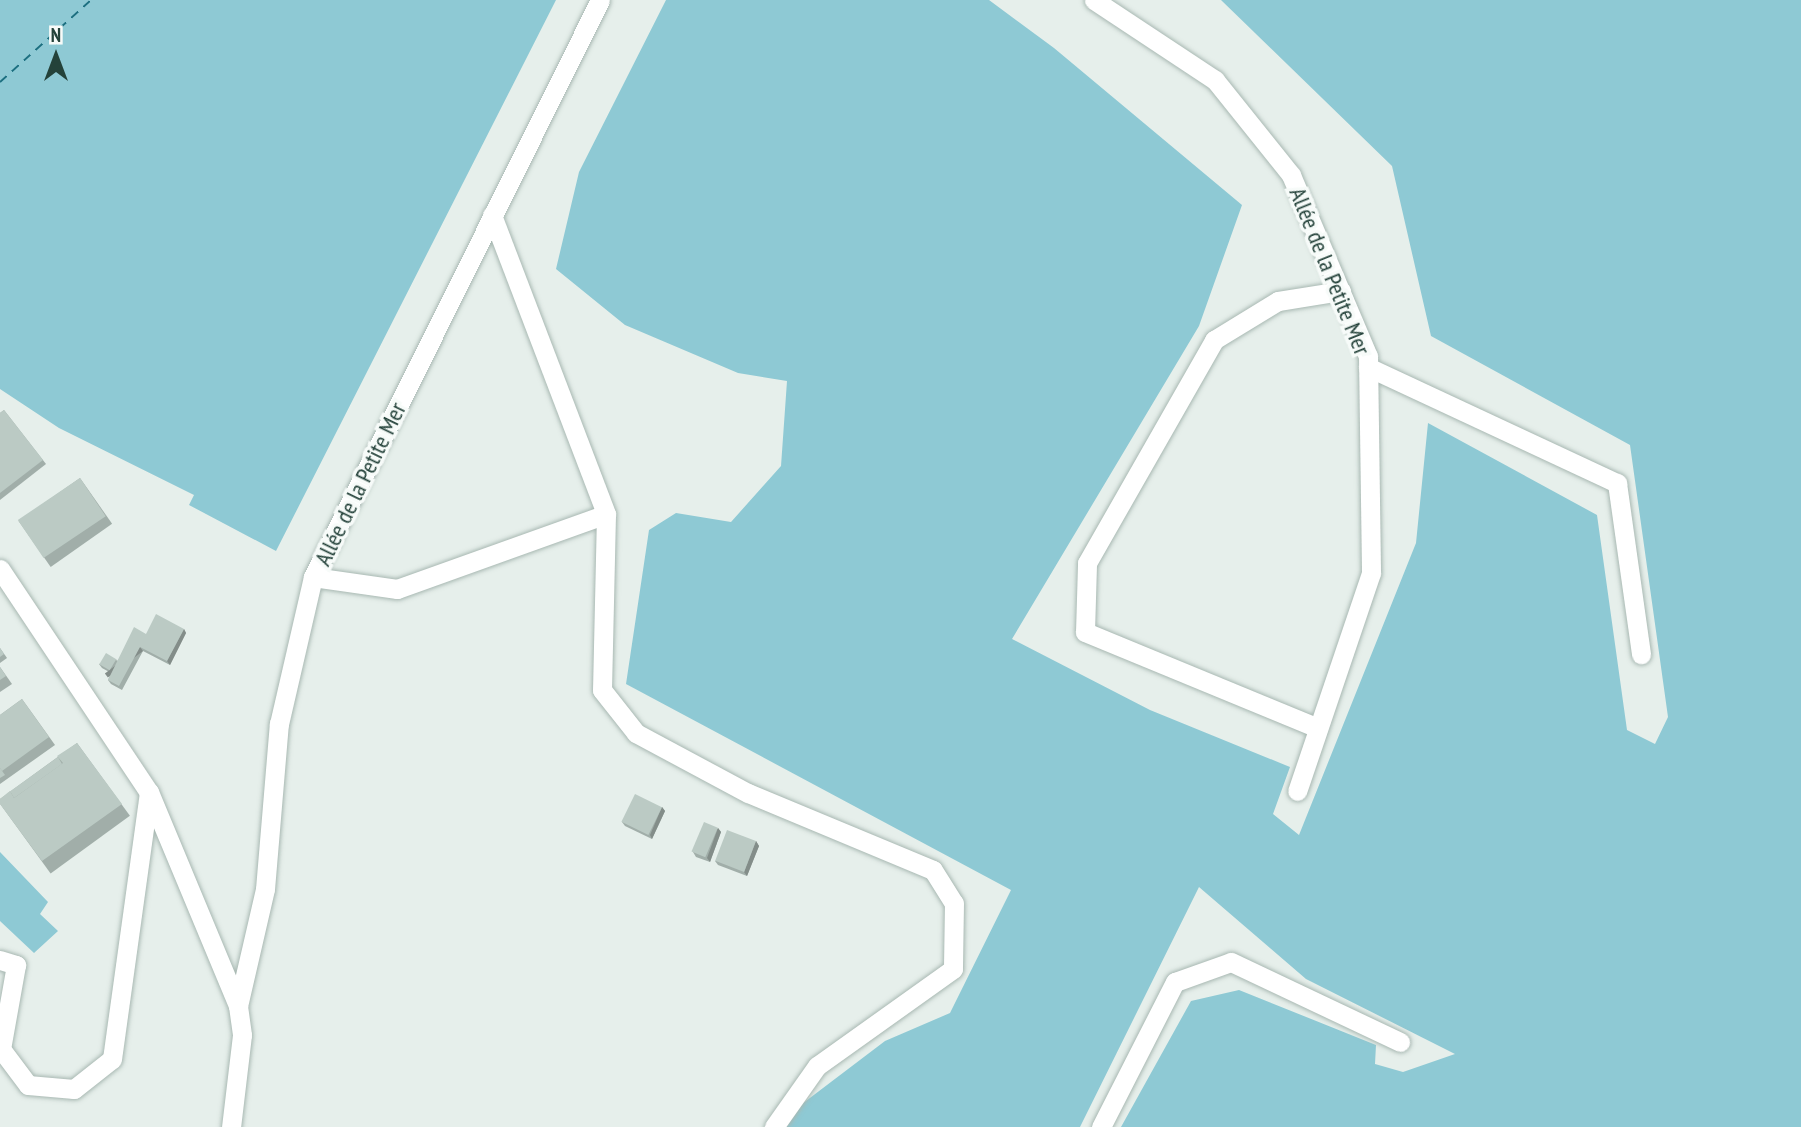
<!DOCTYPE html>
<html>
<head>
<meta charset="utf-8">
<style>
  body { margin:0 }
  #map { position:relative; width:1801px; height:1127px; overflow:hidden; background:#e6efeb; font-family:"PT Sans Narrow",sans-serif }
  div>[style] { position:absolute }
  .water>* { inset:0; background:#8ec9d4 }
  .ferry>* { height:2px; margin-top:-1px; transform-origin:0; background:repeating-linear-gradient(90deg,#1c6f80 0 9px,transparent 0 16px) }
  .roads { filter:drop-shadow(0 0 2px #a8b8b2) drop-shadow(0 0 2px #a8b8b2) }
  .service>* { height:19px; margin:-9.5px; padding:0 9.5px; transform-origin:9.5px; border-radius:9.5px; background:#fff }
  .wall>* { inset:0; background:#a1aea9; transform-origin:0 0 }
  .shaded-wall>* { inset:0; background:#838d89; transform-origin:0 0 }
  .building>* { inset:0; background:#bbcac4; transform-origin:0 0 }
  span { translate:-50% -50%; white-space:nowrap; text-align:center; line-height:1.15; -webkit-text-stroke:7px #f7fbf9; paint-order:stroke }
  .street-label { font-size:24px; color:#24423a }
  .north { position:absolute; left:21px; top:21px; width:70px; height:70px; -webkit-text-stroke:5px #f7fbf9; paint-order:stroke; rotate:0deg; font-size:19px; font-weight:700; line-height:28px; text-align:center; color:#24423a }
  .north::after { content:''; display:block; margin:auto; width:24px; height:32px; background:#24423a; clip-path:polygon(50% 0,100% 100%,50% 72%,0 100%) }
</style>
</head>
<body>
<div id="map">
  <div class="water">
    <i style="clip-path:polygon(0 0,556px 0,276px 551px,189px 505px,194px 495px,59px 428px,0 389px)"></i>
    <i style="clip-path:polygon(666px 0,989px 0,1054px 48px,1242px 205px,1199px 326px,1012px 639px,1150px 710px,1290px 767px,1273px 814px,1299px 835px,1416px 543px,1428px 423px,1597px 515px,1627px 730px,1655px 744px,1668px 717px,1630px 445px,1431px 336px,1392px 166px,1221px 0,1801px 0,1801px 1127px,1121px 1127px,1191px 1001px,1239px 990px,1376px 1045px,1375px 1064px,1403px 1072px,1455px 1054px,1306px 979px,1199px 887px,1080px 1127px,783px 1127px,798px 1107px,885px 1041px,950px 1013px,1011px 890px,626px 684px,649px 530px,676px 513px,731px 522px,781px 466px,787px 381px,738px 373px,625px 325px,556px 269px,579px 172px)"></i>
    <i style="clip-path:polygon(0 852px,48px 902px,40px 914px,58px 931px,34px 953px,0 921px)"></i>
  </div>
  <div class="ferry">
    <i style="left:0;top:82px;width:122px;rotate:-42deg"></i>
  </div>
  <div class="roads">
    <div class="service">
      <i style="left:1094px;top:0;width:145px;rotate:33.5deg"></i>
      <i style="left:1215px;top:80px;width:122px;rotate:51.3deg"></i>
      <i style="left:1291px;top:175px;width:197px;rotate:67deg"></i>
      <i style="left:1368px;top:356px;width:217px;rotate:89.2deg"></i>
      <i style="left:1371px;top:573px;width:230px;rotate:108.7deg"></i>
      <i style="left:492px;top:215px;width:320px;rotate:69.1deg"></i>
      <i style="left:606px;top:514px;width:176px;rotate:91.3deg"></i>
      <i style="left:602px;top:690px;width:55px;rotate:51.7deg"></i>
      <i style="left:636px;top:733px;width:127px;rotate:28.2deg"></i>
      <i style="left:748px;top:793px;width:200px;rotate:22.6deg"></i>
      <i style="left:933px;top:870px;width:39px;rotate:58deg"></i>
      <i style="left:954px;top:903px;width:66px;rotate:90.9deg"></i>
      <i style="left:953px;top:969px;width:167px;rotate:144.5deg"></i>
      <i style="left:817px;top:1066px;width:75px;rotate:125.2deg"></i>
      <i style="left:1368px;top:367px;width:275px;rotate:25deg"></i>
      <i style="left:1617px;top:483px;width:173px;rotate:82deg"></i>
      <i style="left:0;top:569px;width:268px;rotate:56.3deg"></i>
      <i style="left:149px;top:792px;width:232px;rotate:67.4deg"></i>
      <i style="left:238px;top:1006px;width:29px;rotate:82deg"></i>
      <i style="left:242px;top:1035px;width:93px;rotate:96.8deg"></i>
      <i style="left:313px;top:577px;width:85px;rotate:8.1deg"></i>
      <i style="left:397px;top:589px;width:222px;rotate:-19.7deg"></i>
      <i style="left:1318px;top:728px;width:252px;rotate:-157.6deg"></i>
      <i style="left:1085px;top:632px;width:69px;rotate:-88.3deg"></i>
      <i style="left:1087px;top:563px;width:257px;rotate:-60.3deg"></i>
      <i style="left:1214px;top:340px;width:75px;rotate:-31.4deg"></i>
      <i style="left:1278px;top:301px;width:64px;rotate:-9deg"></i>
      <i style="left:0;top:960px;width:17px;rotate:17deg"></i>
      <i style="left:16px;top:965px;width:85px;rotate:100.1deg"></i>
      <i style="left:1px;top:1049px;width:45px;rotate:53.1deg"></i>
      <i style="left:28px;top:1085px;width:46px;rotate:5deg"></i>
      <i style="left:74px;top:1089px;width:48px;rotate:-38.3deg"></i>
      <i style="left:112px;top:1059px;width:269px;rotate:-82.1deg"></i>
      <i style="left:238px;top:1006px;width:120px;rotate:-77deg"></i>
      <i style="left:265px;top:889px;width:166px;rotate:-85.2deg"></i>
      <i style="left:279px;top:724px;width:151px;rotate:-77deg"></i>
      <i style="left:313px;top:577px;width:644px;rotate:-63.55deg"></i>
      <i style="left:1101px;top:1127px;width:163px;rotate:-63deg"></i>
      <i style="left:1175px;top:982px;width:59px;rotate:-19.7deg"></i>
      <i style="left:1231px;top:962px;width:187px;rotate:25.3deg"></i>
    </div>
  </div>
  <div class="wall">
    <i style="clip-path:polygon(4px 410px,46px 464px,0 500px,0 413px)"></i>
    <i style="left:80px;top:478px;width:56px;height:75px;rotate:55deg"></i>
    <i style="clip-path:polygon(184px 629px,186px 633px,170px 665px,143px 651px,122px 690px,111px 684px,108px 680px,111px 673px,102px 668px,99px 664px,116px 659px,117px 661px,146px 634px)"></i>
    <i style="clip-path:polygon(0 648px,7px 658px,0 663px)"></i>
    <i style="clip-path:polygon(0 667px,12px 684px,0 692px)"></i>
    <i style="clip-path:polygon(22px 699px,55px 745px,0 784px,0 715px)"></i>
    <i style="left:77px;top:743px;width:90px;height:98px;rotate:54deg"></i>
    <i style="clip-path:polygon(662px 807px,665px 811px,652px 839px,625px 826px,622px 822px)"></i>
    <i style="clip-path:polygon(718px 828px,721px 832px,710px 862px,696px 857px,693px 852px)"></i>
    <i style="clip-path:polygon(756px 841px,759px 846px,747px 876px,718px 865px,715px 861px)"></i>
  </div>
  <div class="shaded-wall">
    <i style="clip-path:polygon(184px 629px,186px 633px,170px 665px,167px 661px)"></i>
    <i style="left:140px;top:647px;width:5px;height:44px;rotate:53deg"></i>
    <i style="clip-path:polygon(662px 807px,665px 811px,652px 839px,650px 835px)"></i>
    <i style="clip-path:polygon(718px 828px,721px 832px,710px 862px,707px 858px)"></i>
    <i style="clip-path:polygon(756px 841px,759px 846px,747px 876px,744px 872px)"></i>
  </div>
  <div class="building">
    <i style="clip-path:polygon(4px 410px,43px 460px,0 493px,0 413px)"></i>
    <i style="left:80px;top:478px;width:46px;height:75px;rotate:56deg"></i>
    <i style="clip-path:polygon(156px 614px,184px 629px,167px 661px,140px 647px,119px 686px,108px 680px,134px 627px,146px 634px)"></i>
    <i style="clip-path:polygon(0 648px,4px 654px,0 657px)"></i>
    <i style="left:106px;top:653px;width:12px;height:13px;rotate:31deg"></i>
    <i style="clip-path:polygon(0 667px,6px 676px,0 680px)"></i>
    <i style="clip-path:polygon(22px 699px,49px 737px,2px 771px,0 768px,0 715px)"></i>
    <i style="clip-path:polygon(77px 743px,122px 804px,42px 861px,0 804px,0 799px,10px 791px,14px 798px,63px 763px,57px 756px)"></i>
    <i style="clip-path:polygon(58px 757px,62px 764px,14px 798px,10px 791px,5px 795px)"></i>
    <i style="clip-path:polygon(0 768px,5px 775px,0 778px)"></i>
    <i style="left:635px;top:794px;width:30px;height:31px;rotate:26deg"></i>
    <i style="left:704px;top:822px;width:15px;height:32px;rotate:23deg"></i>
    <i style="left:727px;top:830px;width:31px;height:33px;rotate:21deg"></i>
  </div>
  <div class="street-label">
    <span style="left:1330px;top:271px;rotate:68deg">Allée de la Petite Mer</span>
    <span style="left:360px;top:484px;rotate:-64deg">Allée de la Petite Mer</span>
  </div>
  <div class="north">N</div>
</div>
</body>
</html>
